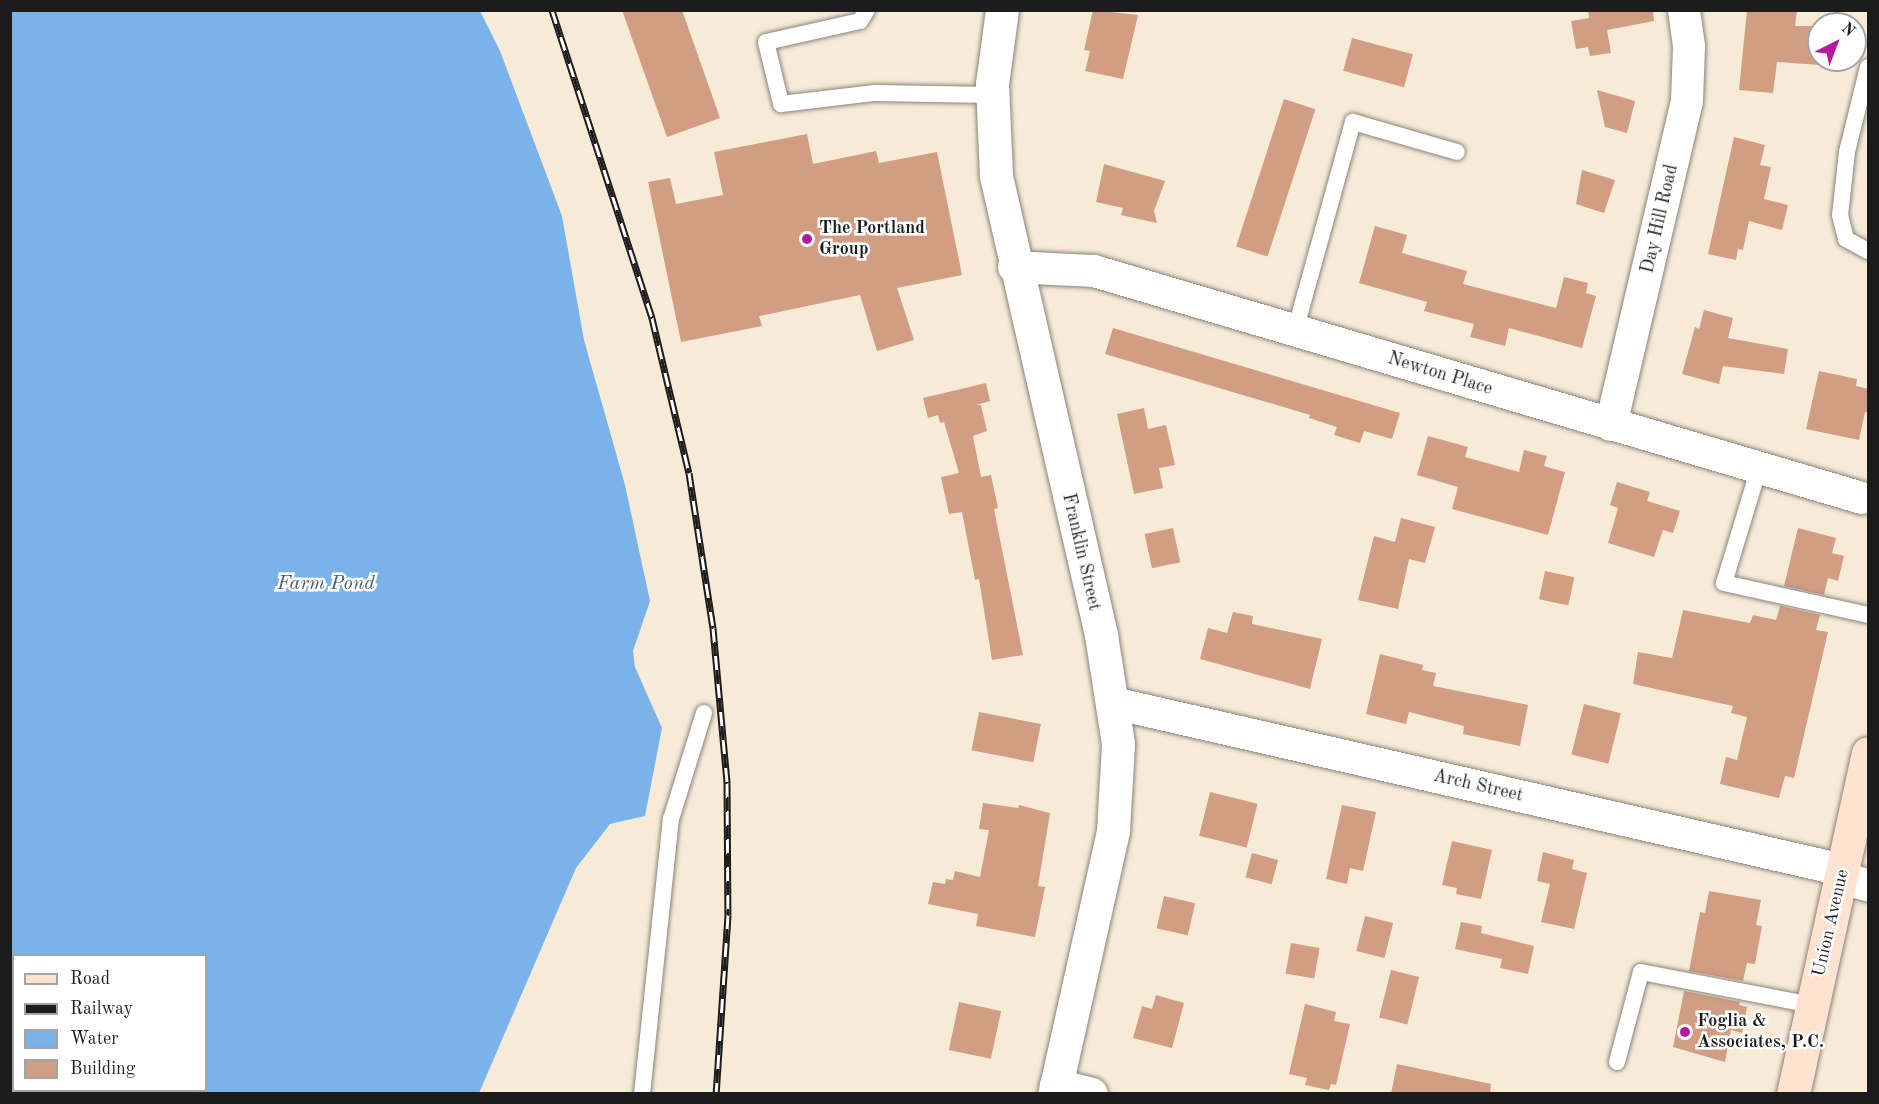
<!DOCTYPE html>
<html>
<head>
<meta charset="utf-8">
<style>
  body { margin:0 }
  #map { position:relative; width:1879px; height:1104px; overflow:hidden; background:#f7ebd8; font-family:"Old Standard TT",serif }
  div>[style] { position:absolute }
  .water>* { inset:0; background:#7ab3ea }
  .building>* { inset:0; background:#d19d83; transform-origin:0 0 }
  .roads { filter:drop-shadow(0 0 2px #8a847a) drop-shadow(0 0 2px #8a847a) }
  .service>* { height:16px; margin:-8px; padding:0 8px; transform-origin:8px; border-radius:8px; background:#fff }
  .minor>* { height:32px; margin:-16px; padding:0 16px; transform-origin:16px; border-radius:16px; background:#fff }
  .tertiary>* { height:33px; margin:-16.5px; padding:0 16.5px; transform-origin:16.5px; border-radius:16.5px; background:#fff }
  .secondary>* { height:33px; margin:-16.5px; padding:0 16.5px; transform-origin:16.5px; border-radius:16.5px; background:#fee3d1 }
  .rail>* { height:7px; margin-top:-3.5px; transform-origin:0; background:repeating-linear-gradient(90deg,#fff 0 14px,#1c1c1c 0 28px); box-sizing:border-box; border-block:2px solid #1c1c1c }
  .dots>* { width:16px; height:16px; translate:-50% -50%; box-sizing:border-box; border:3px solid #fff; border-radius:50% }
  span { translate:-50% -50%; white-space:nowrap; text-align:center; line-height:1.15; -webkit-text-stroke:5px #fff; paint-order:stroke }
  .street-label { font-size:18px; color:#1c1c1c }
  .poi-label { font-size:18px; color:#1c1c1c; font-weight:700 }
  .left { translate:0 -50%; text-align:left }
  .water-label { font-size:20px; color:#466079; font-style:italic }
  .frame { position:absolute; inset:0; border:12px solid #1c1c1c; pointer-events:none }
  .legend { position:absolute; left:12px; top:954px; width:195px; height:138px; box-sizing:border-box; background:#fff; border:2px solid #a4a4a4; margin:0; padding:8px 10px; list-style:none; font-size:18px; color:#1c1c1c }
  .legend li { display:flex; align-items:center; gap:12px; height:30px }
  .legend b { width:30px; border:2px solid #a4a4a4 }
  .north { position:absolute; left:1807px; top:12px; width:60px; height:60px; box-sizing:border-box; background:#fff; border:2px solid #a4a4a4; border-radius:50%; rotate:42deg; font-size:16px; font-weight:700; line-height:24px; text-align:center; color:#1c1c1c }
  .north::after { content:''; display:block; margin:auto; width:21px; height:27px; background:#b5179e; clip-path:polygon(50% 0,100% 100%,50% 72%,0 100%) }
</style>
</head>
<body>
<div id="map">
  <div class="water">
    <i style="clip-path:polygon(evenodd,10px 11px,480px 11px,500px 51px,562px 216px,584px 340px,625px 485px,650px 601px,633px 651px,635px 667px,662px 728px,645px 816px,610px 824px,576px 868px,479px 1093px,11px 1093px,10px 11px,14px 956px,206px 956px,206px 1090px,14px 1090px,14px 956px)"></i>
  </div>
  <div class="building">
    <i style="clip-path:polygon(622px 10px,682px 10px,720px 118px,667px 137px)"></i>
    <i style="clip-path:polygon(1093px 10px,1138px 15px,1123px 79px,1085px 71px,1090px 51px,1084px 50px)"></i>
    <i style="clip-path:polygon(1588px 10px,1653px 10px,1654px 21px,1607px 30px,1611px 53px,1590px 56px,1588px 47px,1576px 49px,1571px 21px,1589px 18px)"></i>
    <i style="clip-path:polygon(1747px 10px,1797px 10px,1795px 26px,1819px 26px,1819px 65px,1777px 62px,1773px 93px,1739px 90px)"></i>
    <i style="left:1352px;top:38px;width:63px;height:34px;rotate:15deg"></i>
    <i style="clip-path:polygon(1597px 90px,1635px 101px,1627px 133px,1605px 127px)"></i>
    <i style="left:1284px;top:99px;width:33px;height:155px;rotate:18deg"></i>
    <i style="clip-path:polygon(807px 134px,813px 164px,876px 151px,879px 163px,937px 152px,962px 275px,897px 288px,914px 340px,877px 351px,860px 295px,759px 316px,762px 326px,681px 342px,648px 182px,670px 178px,676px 204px,723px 195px,714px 152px)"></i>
    <i style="clip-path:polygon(1734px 137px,1765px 145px,1760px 165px,1771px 167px,1764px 199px,1788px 205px,1782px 230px,1749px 221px,1743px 250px,1738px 249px,1736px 260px,1708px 254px)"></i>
    <i style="clip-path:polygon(1104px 164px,1165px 181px,1154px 211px,1157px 223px,1121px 215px,1123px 208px,1096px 202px)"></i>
    <i style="clip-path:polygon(1582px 170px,1615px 180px,1604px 213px,1576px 204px)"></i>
    <i style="clip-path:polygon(1375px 226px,1407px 235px,1402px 253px,1467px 271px,1463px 284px,1556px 308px,1564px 277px,1588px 283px,1586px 293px,1596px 296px,1582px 348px,1509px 328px,1505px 346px,1470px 337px,1474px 324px,1424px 311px,1427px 302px,1359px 283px)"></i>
    <i style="clip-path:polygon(1704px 310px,1733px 318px,1728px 338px,1788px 349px,1784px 374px,1723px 366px,1719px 384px,1682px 374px,1695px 327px,1699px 329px)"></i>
    <i style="clip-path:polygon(1113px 328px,1400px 413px,1392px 439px,1364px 431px,1360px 443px,1334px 435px,1337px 427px,1309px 418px,1310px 415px,1105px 354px)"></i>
    <i style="clip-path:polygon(1819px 371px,1857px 379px,1856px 386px,1869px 389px,1869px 413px,1865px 412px,1859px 440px,1806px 429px)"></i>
    <i style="clip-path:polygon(986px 383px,990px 401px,976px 405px,981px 405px,987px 431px,973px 436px,981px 477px,991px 475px,998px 508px,994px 509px,1023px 655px,992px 660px,979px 579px,975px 580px,962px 512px,949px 514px,941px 477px,959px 473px,944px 422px,940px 423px,938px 415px,928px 418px,923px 398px)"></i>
    <i style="clip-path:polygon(1144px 408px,1148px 429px,1166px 425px,1175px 465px,1159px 468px,1163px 488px,1134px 494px,1117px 414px)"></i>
    <i style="clip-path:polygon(1428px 436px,1468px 447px,1465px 457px,1519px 472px,1524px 450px,1547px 456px,1544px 466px,1565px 472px,1548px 535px,1452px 509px,1458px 487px,1417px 475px)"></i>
    <i style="clip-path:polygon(1617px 482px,1650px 492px,1647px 501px,1680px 511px,1673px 533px,1663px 530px,1654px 557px,1608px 543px,1618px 508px,1610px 505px)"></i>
    <i style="clip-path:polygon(1401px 518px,1435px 527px,1425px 563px,1409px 559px,1398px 609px,1358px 600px,1374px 536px,1395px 542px)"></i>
    <i style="left:1173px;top:528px;width:35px;height:29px;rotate:78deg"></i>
    <i style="clip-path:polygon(1798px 528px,1836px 538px,1832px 553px,1844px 556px,1838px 581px,1828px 578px,1824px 595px,1784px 586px)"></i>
    <i style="left:1545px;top:571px;width:30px;height:29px;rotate:12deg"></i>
    <i style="clip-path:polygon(1780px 606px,1820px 615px,1816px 630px,1828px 632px,1794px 778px,1785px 776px,1779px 798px,1720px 784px,1726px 757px,1737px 760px,1747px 717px,1731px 713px,1733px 706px,1633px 684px,1638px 652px,1672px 658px,1683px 610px,1750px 623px,1753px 615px,1776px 620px)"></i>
    <i style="clip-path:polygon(1233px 612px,1253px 616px,1252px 624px,1322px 639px,1310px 689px,1200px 659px,1208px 628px,1227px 633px)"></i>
    <i style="clip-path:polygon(1380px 654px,1423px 665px,1422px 670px,1436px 673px,1433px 686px,1528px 705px,1520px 746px,1463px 734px,1464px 726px,1409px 712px,1406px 724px,1366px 714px)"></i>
    <i style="left:1584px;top:704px;width:38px;height:52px;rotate:14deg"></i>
    <i style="left:979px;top:712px;width:63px;height:39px;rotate:11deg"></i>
    <i style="left:1210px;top:792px;width:49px;height:45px;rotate:14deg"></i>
    <i style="clip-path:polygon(983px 803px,1018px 808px,1019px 805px,1050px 813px,1038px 886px,1045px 887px,1035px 937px,976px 926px,978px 914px,928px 904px,933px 882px,945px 884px,946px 879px,953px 880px,955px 871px,980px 877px,989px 830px,979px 829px)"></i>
    <i style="clip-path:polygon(1342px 805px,1376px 812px,1363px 871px,1350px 868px,1347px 884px,1326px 879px)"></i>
    <i style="clip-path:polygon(1452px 841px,1492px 850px,1481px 899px,1456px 894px,1457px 888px,1442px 885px)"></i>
    <i style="clip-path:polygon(1543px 852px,1574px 860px,1572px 869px,1587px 873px,1574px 929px,1541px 922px,1550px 884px,1537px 881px)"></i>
    <i style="left:1252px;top:853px;width:27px;height:25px;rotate:15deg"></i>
    <i style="clip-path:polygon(1709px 891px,1761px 900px,1756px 925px,1762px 926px,1755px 964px,1747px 963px,1743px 981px,1689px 971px,1700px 912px,1705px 913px)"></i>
    <i style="left:1164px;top:896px;width:32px;height:33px;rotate:13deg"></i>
    <i style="left:1365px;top:916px;width:29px;height:36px;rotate:14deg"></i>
    <i style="clip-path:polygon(1461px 922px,1482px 926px,1481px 933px,1534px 946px,1528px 974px,1500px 968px,1502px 959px,1455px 949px)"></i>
    <i style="left:1291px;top:943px;width:29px;height:31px;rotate:10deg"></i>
    <i style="left:1391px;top:970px;width:29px;height:49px;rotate:14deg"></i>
    <i style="clip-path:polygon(1684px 991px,1740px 1002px,1739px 1005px,1747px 1007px,1742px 1033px,1731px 1030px,1725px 1062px,1673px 1047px)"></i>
    <i style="clip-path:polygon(1156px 995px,1184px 1003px,1172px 1048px,1133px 1038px,1142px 1006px,1152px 1009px)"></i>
    <i style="left:959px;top:1002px;width:43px;height:49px;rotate:12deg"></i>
    <i style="clip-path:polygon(1305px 1004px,1336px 1012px,1334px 1021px,1350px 1024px,1336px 1085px,1331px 1084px,1329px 1090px,1305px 1085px,1307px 1078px,1289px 1074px)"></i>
    <i style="clip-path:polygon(1397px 1064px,1491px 1084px,1490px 1094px,1391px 1094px)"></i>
  </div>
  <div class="roads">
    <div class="service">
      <i style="left:867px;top:10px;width:13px;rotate:122deg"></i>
      <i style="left:860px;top:21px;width:96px;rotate:167.4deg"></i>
      <i style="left:766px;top:42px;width:64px;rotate:76.4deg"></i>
      <i style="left:781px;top:104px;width:95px;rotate:-6.7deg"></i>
      <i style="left:875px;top:93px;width:117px;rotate:1deg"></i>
      <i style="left:1868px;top:67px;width:88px;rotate:103.9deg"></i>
      <i style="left:1847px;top:152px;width:63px;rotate:96.3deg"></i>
      <i style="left:1840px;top:215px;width:25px;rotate:76deg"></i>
      <i style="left:1846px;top:239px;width:25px;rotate:29deg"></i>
      <i style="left:1295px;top:331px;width:217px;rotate:-74.5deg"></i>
      <i style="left:1353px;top:122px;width:108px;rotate:16.1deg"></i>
      <i style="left:1759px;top:468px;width:120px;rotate:106.9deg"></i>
      <i style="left:1724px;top:583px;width:148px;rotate:12.5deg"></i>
      <i style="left:1617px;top:1062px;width:93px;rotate:-75.1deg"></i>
      <i style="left:1641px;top:972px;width:175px;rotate:10.9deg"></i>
      <i style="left:642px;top:1094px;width:277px;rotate:-84deg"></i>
      <i style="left:671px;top:819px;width:111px;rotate:-72.7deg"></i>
    </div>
    <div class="minor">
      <i style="left:1014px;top:267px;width:80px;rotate:2.9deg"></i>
      <i style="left:1094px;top:271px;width:801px;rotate:16.47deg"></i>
      <i style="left:1611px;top:425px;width:333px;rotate:-76.8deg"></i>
      <i style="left:1687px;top:101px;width:55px;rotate:-87.9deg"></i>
      <i style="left:1689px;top:46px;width:36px;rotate:-98deg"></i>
      <i style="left:1113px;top:703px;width:749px;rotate:12.89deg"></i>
      <i style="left:1841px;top:878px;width:28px;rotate:15deg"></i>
      <i style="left:1056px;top:1085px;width:37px;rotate:14deg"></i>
    </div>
    <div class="tertiary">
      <i style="left:1002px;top:10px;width:75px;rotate:97.7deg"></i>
      <i style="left:992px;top:84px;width:92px;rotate:87.5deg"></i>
      <i style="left:996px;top:176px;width:471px;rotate:77.1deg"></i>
      <i style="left:1101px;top:635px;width:110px;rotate:81.1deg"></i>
      <i style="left:1118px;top:744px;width:87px;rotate:93.3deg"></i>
      <i style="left:1113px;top:831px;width:270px;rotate:102.6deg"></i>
    </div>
    <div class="secondary">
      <i style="left:1793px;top:1094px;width:349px;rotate:-77.6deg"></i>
    </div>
  </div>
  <div class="rail">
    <i style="left:552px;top:10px;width:324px;rotate:72deg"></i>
    <i style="left:652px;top:318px;width:159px;rotate:76.6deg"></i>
    <i style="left:689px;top:473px;width:157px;rotate:81.2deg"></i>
    <i style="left:713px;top:628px;width:156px;rotate:84.8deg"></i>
    <i style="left:727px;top:783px;width:132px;rotate:89.6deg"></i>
    <i style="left:728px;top:915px;width:179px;rotate:93.8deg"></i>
  </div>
  <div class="dots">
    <i style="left:807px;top:239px;background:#b5179e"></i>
    <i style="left:1685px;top:1032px;background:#b5179e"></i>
  </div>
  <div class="street-label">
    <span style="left:1660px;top:219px;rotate:-77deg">Day Hill Road</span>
    <span style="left:1440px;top:374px;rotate:17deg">Newton Place</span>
    <span style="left:1081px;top:552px;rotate:77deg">Franklin Street</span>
    <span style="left:1478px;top:786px;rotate:13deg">Arch Street</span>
    <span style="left:1831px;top:923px;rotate:-77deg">Union Avenue</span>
  </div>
  <div class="poi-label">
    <span class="left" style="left:819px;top:239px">The Portland<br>Group</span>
    <span class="left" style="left:1697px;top:1032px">Foglia &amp;<br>Associates, P.C.</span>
  </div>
  <div class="water-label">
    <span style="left:326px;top:584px">Farm Pond</span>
  </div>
  <div class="frame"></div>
  <ul class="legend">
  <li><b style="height:8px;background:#fee3d1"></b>Road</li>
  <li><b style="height:8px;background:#1c1c1c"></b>Railway</li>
  <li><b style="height:16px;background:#7ab3ea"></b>Water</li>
  <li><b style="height:16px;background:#d19d83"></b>Building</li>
  </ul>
  <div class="north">N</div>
</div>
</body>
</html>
